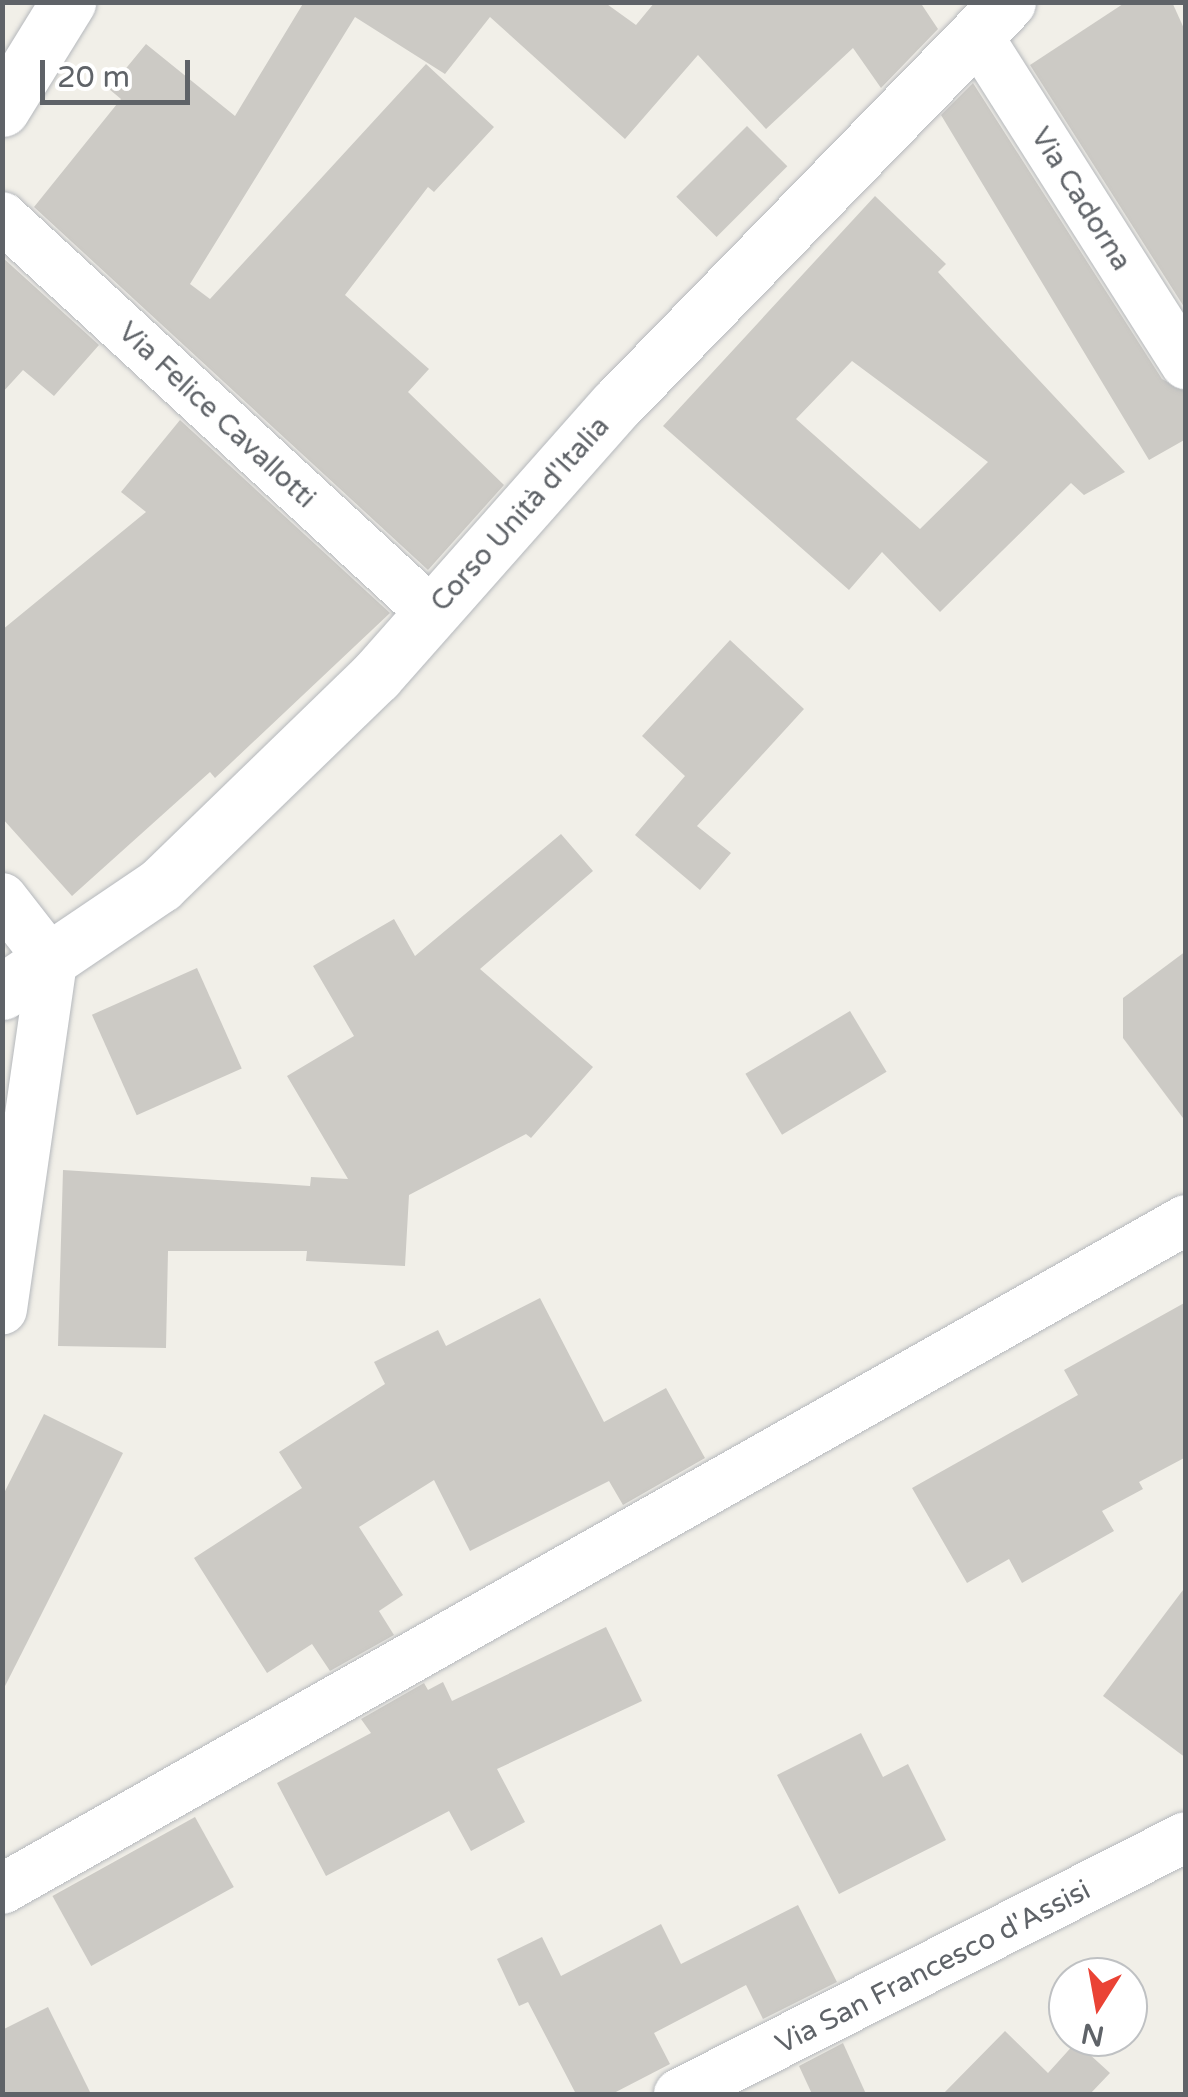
<!DOCTYPE html>
<html>
<head>
<meta charset="utf-8">
<style>
  body { margin:0 }
  #map { position:relative; width:1188px; height:2097px; overflow:hidden; background:#f1efe8; font-family:"Varela Round",sans-serif }
  div>[style] { position:absolute }
  .building>* { inset:0; background:#cccac5; transform-origin:0 0 }
  .roads { filter:drop-shadow(0 0 2px #b5b8bc) drop-shadow(0 0 2px #b5b8bc) }
  .minor>* { height:50px; margin:-25px; padding:0 25px; transform-origin:25px; border-radius:25px; background:#fff }
  .secondary>* { height:55px; margin:-27.5px; padding:0 27.5px; transform-origin:27.5px; border-radius:27.5px; background:#fff }
  span { translate:-50% -50%; white-space:nowrap; text-align:center; line-height:1.15; -webkit-text-stroke:10px #fff; paint-order:stroke }
  .street-label { font-size:28px; color:#5f6368 }
  .frame { position:absolute; inset:0; border:5px solid #5f6368; pointer-events:none }
  .north { position:absolute; left:1048px; top:1957px; width:100px; height:100px; box-sizing:border-box; background:#fff; border:2px solid #bfc1c3; border-radius:50%; rotate:191deg; font-size:28px; font-weight:700; line-height:40px; text-align:center; color:#5f6368 }
  .north::after { content:''; display:block; margin:auto; width:35px; height:45px; background:#ea4335; clip-path:polygon(50% 0,100% 100%,50% 72%,0 100%) }
  .scale { position:absolute; left:40px; top:60px; width:150px; height:45px; box-sizing:border-box; border:5px solid #5f6368; border-top:0; padding-left:12px; font-size:30px; line-height:35px; white-space:nowrap; color:#5f6368; -webkit-text-stroke:8px #fff; paint-order:stroke }
</style>
</head>
<body>
<div id="map">
  <div class="building">
    <i style="clip-path:polygon(304px 2px,604px 2px,636px 25px,655px 2px,920px 2px,938px 29px,881px 88px,853px 48px,766px 129px,698px 55px,625px 139px,490px 17px,445px 74px,355px 17px,190px 284px,210px 299px,426px 64px,494px 127px,434px 192px,428px 187px,345px 295px,429px 369px,408px 392px,504px 485px,428px 570px,34px 207px,121px 99px,109px 89px,146px 44px,235px 116px)"></i>
    <i style="clip-path:polygon(1126px 2px,1172px 2px,1186px 33px,1186px 310px,1030px 65px)"></i>
    <i style="clip-path:polygon(973px 83px,1162px 379px,1186px 392px,1186px 439px,1149px 460px,941px 115px)"></i>
    <i style="left:747px;top:126px;width:57px;height:100px;rotate:45deg"></i>
    <i style="clip-path:polygon(evenodd,875px 196px,946px 264px,938px 272px,1125px 472px,1084px 495px,1071px 483px,940px 612px,882px 552px,849px 590px,663px 426px,875px 196px,852px 361px,988px 462px,920px 529px,796px 419px,852px 361px)"></i>
    <i style="clip-path:polygon(2px 257px,99px 345px,54px 396px,23px 370px,2px 393px)"></i>
    <i style="clip-path:polygon(180px 420px,390px 613px,215px 778px,210px 772px,72px 896px,2px 818px,2px 630px,146px 512px,121px 492px)"></i>
    <i style="clip-path:polygon(730px 640px,804px 709px,697px 826px,731px 853px,700px 890px,635px 835px,685px 776px,642px 736px)"></i>
    <i style="clip-path:polygon(561px 834px,593px 871px,480px 969px,593px 1067px,531px 1138px,526px 1134px,409px 1195px,405px 1266px,306px 1261px,307px 1251px,168px 1251px,166px 1348px,58px 1346px,63px 1170px,310px 1186px,311px 1177px,348px 1179px,287px 1076px,354px 1036px,313px 966px,394px 919px,415px 956px)"></i>
    <i style="clip-path:polygon(1186px 951px,1186px 1122px,1123px 1038px,1123px 998px)"></i>
    <i style="left:197px;top:968px;width:110px;height:115px;rotate:66deg"></i>
    <i style="left:850px;top:1011px;width:71px;height:122px;rotate:59deg"></i>
    <i style="clip-path:polygon(540px 1298px,604px 1422px,666px 1388px,705px 1458px,623px 1505px,609px 1481px,470px 1551px,434px 1480px,359px 1527px,403px 1595px,379px 1611px,394px 1635px,330px 1671px,312px 1644px,267px 1673px,194px 1558px,302px 1488px,279px 1452px,385px 1384px,374px 1362px,438px 1330px,446px 1346px)"></i>
    <i style="clip-path:polygon(1186px 1302px,1186px 1457px,1139px 1482px,1143px 1489px,1102px 1511px,1114px 1531px,1022px 1583px,1009px 1559px,967px 1583px,912px 1488px,1078px 1395px,1064px 1370px)"></i>
    <i style="clip-path:polygon(44px 1414px,123px 1453px,2px 1692px,2px 1497px)"></i>
    <i style="clip-path:polygon(1186px 1586px,1186px 1758px,1103px 1696px)"></i>
    <i style="clip-path:polygon(606px 1627px,642px 1701px,497px 1769px,525px 1822px,471px 1851px,449px 1811px,326px 1876px,277px 1783px,371px 1733px,361px 1719px,424px 1683px,428px 1690px,443px 1682px,452px 1701px)"></i>
    <i style="clip-path:polygon(861px 1733px,883px 1777px,908px 1764px,946px 1840px,839px 1894px,777px 1775px)"></i>
    <i style="left:195px;top:1817px;width:80px;height:163px;rotate:61deg"></i>
    <i style="clip-path:polygon(798px 1905px,837px 1982px,763px 2019px,746px 1985px,654px 2033px,670px 2064px,612px 2094px,576px 2094px,528px 2002px,519px 2006px,497px 1959px,542px 1937px,561px 1976px,661px 1924px,681px 1964px)"></i>
    <i style="clip-path:polygon(48px 2007px,91px 2094px,2px 2094px,2px 2030px)"></i>
    <i style="clip-path:polygon(1005px 2031px,1048px 2073px,1076px 2042px,1110px 2073px,1090px 2094px,943px 2094px)"></i>
    <i style="clip-path:polygon(843px 2043px,866px 2094px,812px 2094px,799px 2066px)"></i>
  </div>
  <div class="roads">
    <div class="minor">
      <i style="left:977px;top:35px;width:390px;rotate:57.6deg"></i>
      <i style="left:2px;top:217px;width:585px;rotate:42.64deg"></i>
      <i style="left:2px;top:898px;width:81px;rotate:52deg"></i>
      <i style="left:52px;top:962px;width:351px;rotate:98.2deg"></i>
      <i style="left:2px;top:1889px;width:1360px;rotate:-29.47deg"></i>
      <i style="left:679px;top:2094px;width:568px;rotate:-26.88deg"></i>
    </div>
    <div class="secondary">
      <i style="left:2px;top:109px;width:126px;rotate:-58.3deg"></i>
      <i style="left:2px;top:992px;width:191px;rotate:-34.1deg"></i>
      <i style="left:160px;top:885px;width:301px;rotate:-44.1deg"></i>
      <i style="left:376px;top:676px;width:362px;rotate:-48.5deg"></i>
      <i style="left:616px;top:405px;width:562px;rotate:-45.79deg"></i>
    </div>
  </div>
  <div class="street-label">
    <span style="left:1081px;top:199px;rotate:58deg">Via Cadorna</span>
    <span style="left:217px;top:415px;rotate:43deg">Via Felice Cavallotti</span>
    <span style="left:520px;top:514px;rotate:-48deg">Corso Unità d'Italia</span>
    <span style="left:933px;top:1967px;rotate:-27deg">Via San Francesco d'Assisi</span>
  </div>
  <div class="frame"></div>
  <div class="north">N</div>
  <div class="scale">20 m</div>
</div>
</body>
</html>
